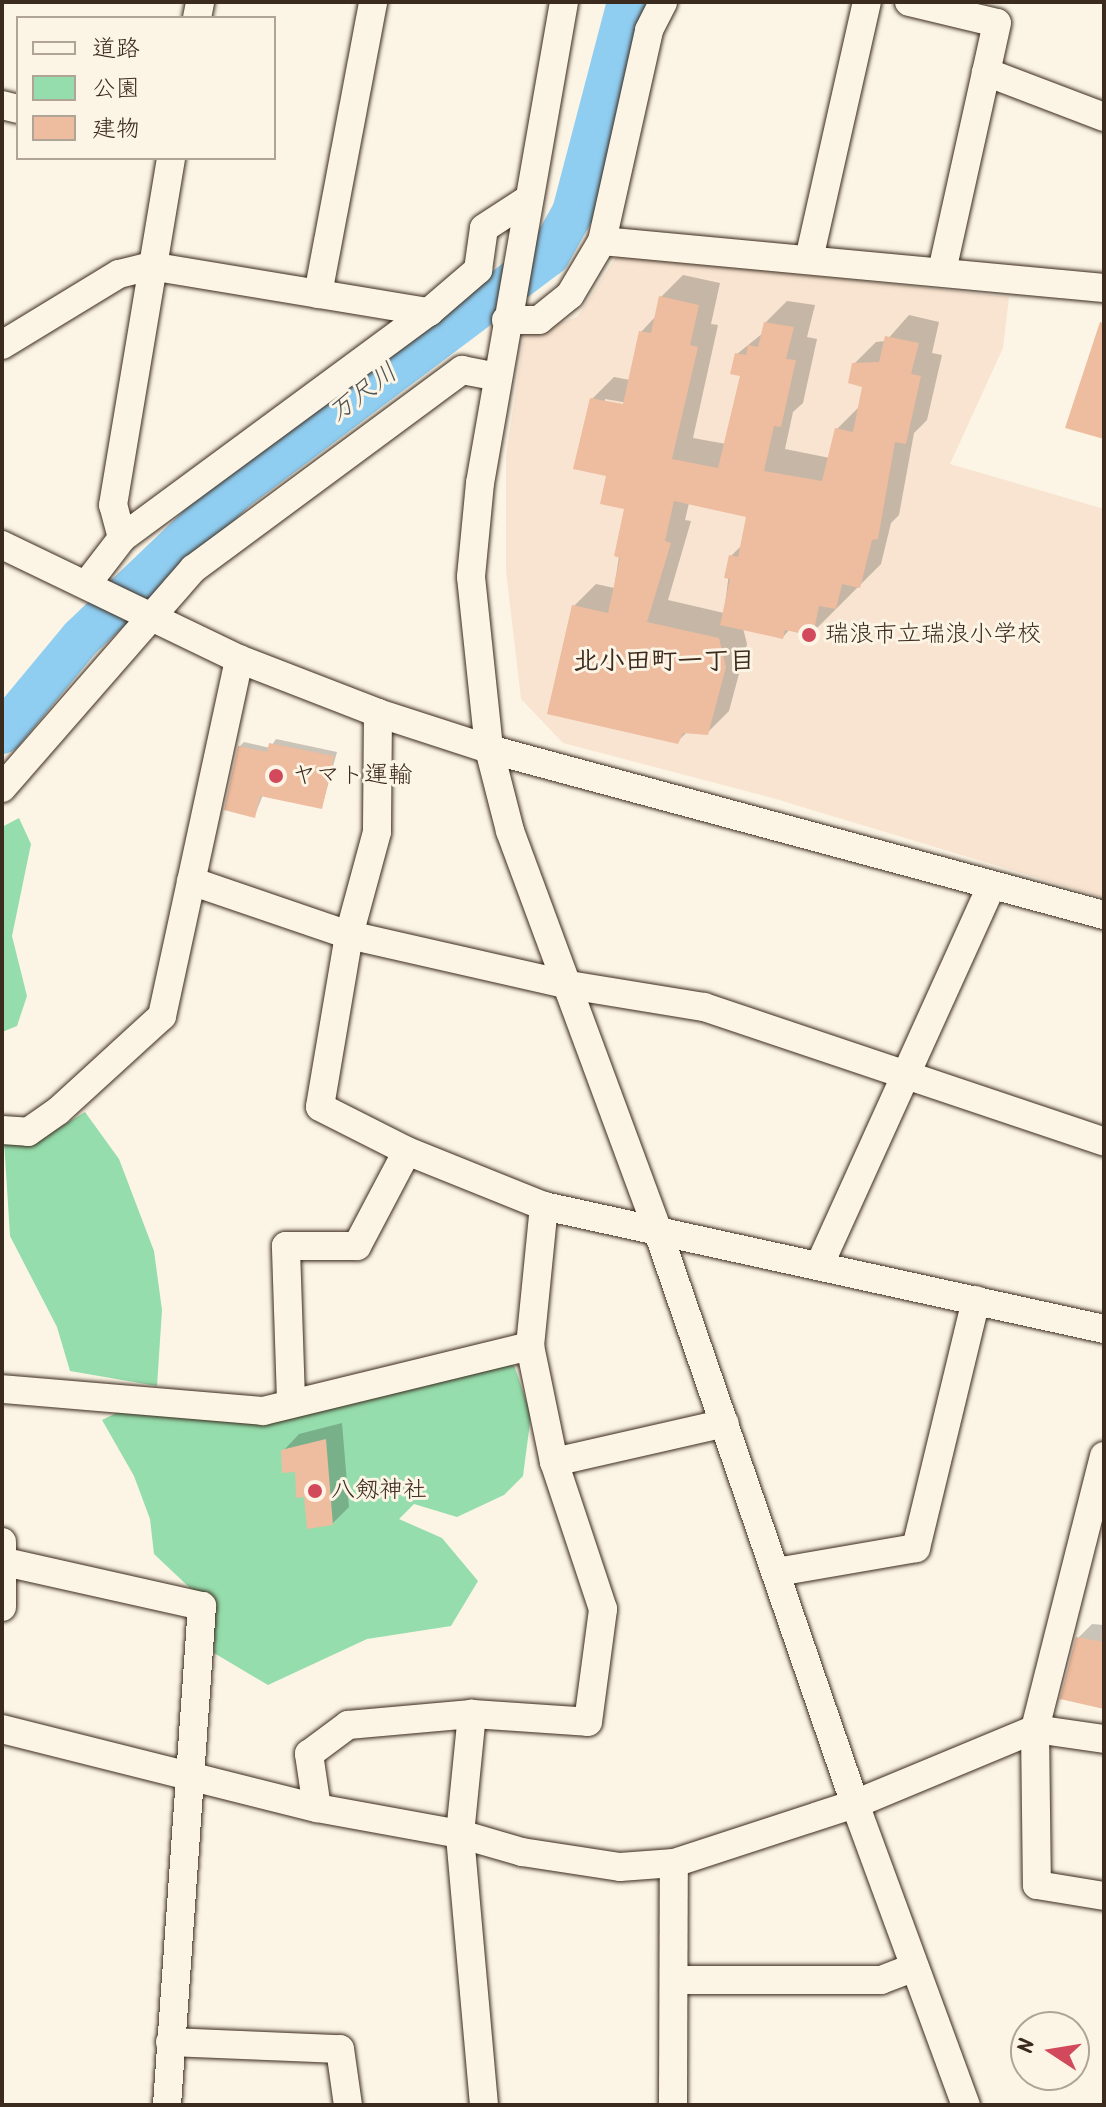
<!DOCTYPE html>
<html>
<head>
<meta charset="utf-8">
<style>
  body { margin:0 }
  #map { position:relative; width:1106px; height:2107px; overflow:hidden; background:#fcf5e5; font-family:Kalam,"Klee One",sans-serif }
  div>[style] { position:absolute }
  .built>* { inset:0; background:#f8e4d0 }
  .green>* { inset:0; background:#95ddac }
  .shadow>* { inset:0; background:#0003 }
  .river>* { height:42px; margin:-21px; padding:0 21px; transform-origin:21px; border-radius:21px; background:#90cef1 }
  .building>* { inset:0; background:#eebc9f }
  .roads { filter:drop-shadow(0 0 2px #3b2a1e) drop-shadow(0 0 2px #3b2a1e) }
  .minor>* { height:28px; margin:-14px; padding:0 14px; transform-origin:14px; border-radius:14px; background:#fcf5e5 }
  .dots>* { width:22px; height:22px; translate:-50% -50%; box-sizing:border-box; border:4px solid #fcf5e5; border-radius:50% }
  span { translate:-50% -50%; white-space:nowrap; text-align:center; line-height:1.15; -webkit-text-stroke:6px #fcf5e5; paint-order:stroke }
  .poi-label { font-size:24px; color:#3b2a1e }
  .left { translate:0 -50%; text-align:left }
  .water-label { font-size:26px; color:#505353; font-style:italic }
  .neighbourhood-label { font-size:26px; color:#3b2a1e; font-weight:700 }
  .frame { position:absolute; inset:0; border:4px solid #3b2a1e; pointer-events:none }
  .legend { position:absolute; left:16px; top:16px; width:260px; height:144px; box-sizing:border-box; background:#fcf5e5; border:2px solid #afa495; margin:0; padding:10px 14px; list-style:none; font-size:24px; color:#3b2a1e }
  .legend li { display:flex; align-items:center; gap:16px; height:40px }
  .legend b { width:40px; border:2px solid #afa495 }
  .north { position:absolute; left:1010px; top:2011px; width:80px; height:80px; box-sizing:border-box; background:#fcf5e5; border:2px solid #afa495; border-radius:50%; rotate:282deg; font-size:22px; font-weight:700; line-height:32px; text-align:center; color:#3b2a1e }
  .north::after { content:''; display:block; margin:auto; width:28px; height:36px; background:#d1495b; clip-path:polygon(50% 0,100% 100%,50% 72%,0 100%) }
</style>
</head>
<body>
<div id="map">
  <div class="built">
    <i style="clip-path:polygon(618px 254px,1009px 297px,1003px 348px,950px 464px,1104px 509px,1104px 898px,769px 797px,563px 743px,521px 699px,506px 571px,506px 456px,524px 335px,577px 317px)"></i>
  </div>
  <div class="green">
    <i style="clip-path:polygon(19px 818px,31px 844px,12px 936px,27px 996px,17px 1026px,2px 1032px,2px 827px)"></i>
    <i style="clip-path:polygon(85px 1112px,119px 1159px,154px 1251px,162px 1310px,157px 1386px,70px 1371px,57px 1327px,10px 1236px,4px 1141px,34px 1143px)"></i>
    <i style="clip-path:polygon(514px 1365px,531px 1415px,523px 1476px,504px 1495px,457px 1517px,414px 1504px,399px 1519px,442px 1538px,478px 1581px,451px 1626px,367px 1639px,268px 1685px,214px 1653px,213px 1600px,190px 1588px,154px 1554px,150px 1519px,134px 1476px,102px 1420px,129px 1407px,277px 1422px,469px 1366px)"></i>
  </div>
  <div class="shadow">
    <i style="clip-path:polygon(evenodd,683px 275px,720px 283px,711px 324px,718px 325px,693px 438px,726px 444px,742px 374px,737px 354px,763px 333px,765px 323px,787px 301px,815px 305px,807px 337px,817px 339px,803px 403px,793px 412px,785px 449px,830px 458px,837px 429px,859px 407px,865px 385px,854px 364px,876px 342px,886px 341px,909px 315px,939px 322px,932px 353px,942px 355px,927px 420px,914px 433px,899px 515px,891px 523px,881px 564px,812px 633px,790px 629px,783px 637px,743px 628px,747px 644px,729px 711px,707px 733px,688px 731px,677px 742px,574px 606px,596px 584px,614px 588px,627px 507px,608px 474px,592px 399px,614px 377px,630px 380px,641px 332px,656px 316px,661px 297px,683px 275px,605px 399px,634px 404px,633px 408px,605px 403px,605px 399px,683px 275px,689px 503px,748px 516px,742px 545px,731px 556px,724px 613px,668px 600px,691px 521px,685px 520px,689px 503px)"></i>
    <i style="clip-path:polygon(276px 739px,337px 752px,322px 807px,263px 795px,255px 815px,239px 747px,244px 742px,270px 748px)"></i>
    <i style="clip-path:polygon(342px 1423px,349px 1507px,332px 1524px,306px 1495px,297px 1469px,283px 1451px,299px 1434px)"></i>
    <i style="clip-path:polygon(1092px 1624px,1104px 1625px,1104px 1707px,1078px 1638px)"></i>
  </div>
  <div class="river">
    <i style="left:2px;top:733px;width:124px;rotate:-50.3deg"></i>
    <i style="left:81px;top:638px;width:214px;rotate:-43.7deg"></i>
    <i style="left:236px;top:490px;width:391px;rotate:-36.9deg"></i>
    <i style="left:549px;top:255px;width:49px;rotate:-60.8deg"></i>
    <i style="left:573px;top:212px;width:217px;rotate:-75.3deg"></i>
  </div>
  <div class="building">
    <i style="clip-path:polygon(659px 296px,699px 305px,690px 345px,698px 347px,672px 459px,718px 468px,740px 376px,730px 374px,735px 353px,746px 355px,748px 345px,758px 347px,764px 322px,794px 327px,786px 359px,796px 360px,781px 427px,774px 426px,764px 471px,822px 481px,835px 428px,853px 432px,862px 387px,848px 383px,852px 363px,879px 362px,885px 336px,919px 343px,911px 374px,921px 376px,906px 444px,895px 442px,878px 539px,872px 540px,860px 588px,842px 584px,836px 609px,819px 606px,813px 636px,785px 630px,783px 639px,720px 625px,730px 579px,724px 578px,729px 555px,738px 557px,746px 517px,674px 501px,665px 541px,671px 543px,647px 622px,719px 638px,726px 667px,708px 735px,683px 733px,678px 744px,547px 714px,572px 605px,608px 613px,620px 558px,614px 556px,624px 509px,600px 504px,606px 476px,573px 469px,590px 398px,623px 404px,639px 331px,651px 333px)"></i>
    <i style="clip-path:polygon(1100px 322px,1104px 323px,1104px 439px,1065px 428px)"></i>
    <i style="clip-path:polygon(269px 743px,334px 756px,322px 809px,260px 796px,255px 818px,224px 810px,238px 746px,267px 752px)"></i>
    <i style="clip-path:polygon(326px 1439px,333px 1525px,307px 1529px,304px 1497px,296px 1498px,295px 1472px,282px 1473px,281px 1450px)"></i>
    <i style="clip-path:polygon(1076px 1637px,1104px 1642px,1104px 1709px,1060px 1699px)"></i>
  </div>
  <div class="roads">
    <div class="minor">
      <i style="left:564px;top:2px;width:488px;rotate:99.9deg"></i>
      <i style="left:480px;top:483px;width:94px;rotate:95.5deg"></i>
      <i style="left:471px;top:577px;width:173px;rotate:84deg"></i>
      <i style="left:489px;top:749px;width:85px;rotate:75.6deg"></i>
      <i style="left:510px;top:831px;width:427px;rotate:69.7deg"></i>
      <i style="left:658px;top:1232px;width:605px;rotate:71deg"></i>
      <i style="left:855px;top:1804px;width:321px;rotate:69.8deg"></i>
      <i style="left:909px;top:2px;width:90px;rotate:13.4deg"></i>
      <i style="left:997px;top:23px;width:254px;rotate:102.5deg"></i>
      <i style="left:197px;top:18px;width:16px;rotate:-79deg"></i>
      <i style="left:986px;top:72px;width:126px;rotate:20.9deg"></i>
      <i style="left:2px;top:105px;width:16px;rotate:14deg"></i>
      <i style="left:602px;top:241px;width:216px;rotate:-77.4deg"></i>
      <i style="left:649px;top:30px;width:31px;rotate:-63deg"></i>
      <i style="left:809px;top:259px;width:263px;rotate:-77.3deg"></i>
      <i style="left:318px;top:294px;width:297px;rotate:-79.3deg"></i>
      <i style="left:506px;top:320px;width:33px"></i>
      <i style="left:539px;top:320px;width:40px;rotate:-39deg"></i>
      <i style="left:570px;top:295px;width:63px;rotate:-59.3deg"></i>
      <i style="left:602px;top:241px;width:504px;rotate:5.35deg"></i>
      <i style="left:2px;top:345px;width:137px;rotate:-31.3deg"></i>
      <i style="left:119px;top:274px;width:32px;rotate:-14deg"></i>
      <i style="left:150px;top:266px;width:283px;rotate:9.4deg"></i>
      <i style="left:429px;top:312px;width:65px;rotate:-40.6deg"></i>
      <i style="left:478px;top:270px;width:42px;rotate:-81.9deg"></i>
      <i style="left:484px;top:228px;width:51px;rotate:-33.1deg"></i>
      <i style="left:122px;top:538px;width:34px;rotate:-105deg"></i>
      <i style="left:113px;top:505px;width:352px;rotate:-80.5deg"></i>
      <i style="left:2px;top:545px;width:263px;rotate:25.7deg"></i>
      <i style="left:239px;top:659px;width:149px;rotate:21.2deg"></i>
      <i style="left:378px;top:713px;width:117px;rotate:18deg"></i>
      <i style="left:489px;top:749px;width:637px;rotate:15.11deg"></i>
      <i style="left:86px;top:585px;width:59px;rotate:-52.5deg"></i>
      <i style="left:122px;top:538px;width:381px;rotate:-36.4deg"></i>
      <i style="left:378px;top:713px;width:119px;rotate:90.5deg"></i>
      <i style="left:377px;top:832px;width:107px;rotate:105.2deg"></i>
      <i style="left:349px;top:935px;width:174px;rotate:99.6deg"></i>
      <i style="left:320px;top:1107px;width:97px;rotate:26.8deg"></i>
      <i style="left:407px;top:1151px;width:148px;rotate:21.9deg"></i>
      <i style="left:544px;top:1206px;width:573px;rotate:12.39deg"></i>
      <i style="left:2px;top:788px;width:291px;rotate:-48.9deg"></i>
      <i style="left:193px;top:569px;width:335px;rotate:-36.5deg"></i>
      <i style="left:462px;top:370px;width:36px;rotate:11deg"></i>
      <i style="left:191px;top:881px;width:167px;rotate:18.9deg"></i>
      <i style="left:349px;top:935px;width:226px;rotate:12.8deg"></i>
      <i style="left:569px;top:985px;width:137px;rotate:9.3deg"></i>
      <i style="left:704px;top:1007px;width:422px;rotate:18.6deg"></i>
      <i style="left:2px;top:1130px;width:26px;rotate:4deg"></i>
      <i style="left:28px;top:1132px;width:37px;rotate:-35deg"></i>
      <i style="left:58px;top:1111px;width:141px;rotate:-42.4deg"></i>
      <i style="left:162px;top:1016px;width:365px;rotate:-77.8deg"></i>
      <i style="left:819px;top:1266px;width:416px;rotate:-65.6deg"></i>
      <i style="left:2px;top:1389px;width:262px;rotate:4.8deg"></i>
      <i style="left:263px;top:1411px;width:275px;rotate:-13.7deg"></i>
      <i style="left:291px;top:1400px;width:154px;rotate:-91.9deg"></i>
      <i style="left:286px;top:1246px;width:71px"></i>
      <i style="left:357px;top:1246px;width:107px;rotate:-62.2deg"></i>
      <i style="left:1104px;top:1456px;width:282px;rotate:104.2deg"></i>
      <i style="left:1035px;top:1729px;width:156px;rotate:89.3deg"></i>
      <i style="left:1037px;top:1885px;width:68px;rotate:9.3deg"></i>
      <i style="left:554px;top:1462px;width:175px;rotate:-12.8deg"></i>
      <i style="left:2px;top:1542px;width:65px;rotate:90deg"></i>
      <i style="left:5px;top:1562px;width:202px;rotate:12.6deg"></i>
      <i style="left:202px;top:1606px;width:500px;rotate:94.01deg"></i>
      <i style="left:777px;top:1572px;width:141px;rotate:-9.8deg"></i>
      <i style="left:916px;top:1548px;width:255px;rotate:-76.4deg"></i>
      <i style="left:2px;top:1729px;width:325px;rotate:14.1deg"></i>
      <i style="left:317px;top:1808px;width:145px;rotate:10.3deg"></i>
      <i style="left:460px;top:1834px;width:65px;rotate:16.2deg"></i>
      <i style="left:522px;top:1852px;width:99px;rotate:8.7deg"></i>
      <i style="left:620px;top:1867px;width:54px;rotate:-4.2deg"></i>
      <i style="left:674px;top:1863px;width:190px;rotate:-18.1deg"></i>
      <i style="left:855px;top:1804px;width:195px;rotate:-22.6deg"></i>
      <i style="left:1035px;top:1729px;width:70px;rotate:8.2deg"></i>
      <i style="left:317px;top:1808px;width:55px;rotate:-98.4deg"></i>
      <i style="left:309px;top:1754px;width:49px;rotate:-36.6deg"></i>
      <i style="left:348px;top:1725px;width:124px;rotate:-5.1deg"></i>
      <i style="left:674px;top:1980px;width:207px"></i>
      <i style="left:881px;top:1980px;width:36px;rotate:-21deg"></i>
      <i style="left:170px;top:2042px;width:170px;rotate:2.4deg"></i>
      <i style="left:340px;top:2049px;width:57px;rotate:81.9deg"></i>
      <i style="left:484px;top:2105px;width:272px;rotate:-95.1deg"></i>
      <i style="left:460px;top:1834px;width:121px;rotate:-84.3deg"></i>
      <i style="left:472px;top:1714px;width:116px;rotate:3.9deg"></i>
      <i style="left:588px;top:1722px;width:114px;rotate:-82.4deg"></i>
      <i style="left:603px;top:1609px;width:155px;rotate:-108.4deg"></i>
      <i style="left:554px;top:1462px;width:118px;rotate:-101.7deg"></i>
      <i style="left:530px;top:1346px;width:141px;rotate:-84.3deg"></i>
      <i style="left:673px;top:2105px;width:242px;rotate:-89.8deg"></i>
    </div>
  </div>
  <div class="dots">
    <i style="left:809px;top:635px;background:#d1495b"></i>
    <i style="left:276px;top:776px;background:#d1495b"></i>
    <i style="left:315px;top:1491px;background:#d1495b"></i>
  </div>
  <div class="poi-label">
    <span class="left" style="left:825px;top:635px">瑞浪市立瑞浪小学校</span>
    <span class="left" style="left:292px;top:776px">ヤマト運輸</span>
    <span class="left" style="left:331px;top:1491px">八剱神社</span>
  </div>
  <div class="water-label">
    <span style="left:364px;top:394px;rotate:-37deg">万尺川</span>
  </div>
  <div class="neighbourhood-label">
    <span style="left:664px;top:663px">北小田町一丁目</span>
  </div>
  <div class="frame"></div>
  <ul class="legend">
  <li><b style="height:10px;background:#fcf5e5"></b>道路</li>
  <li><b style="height:22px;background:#95ddac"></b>公園</li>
  <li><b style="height:22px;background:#eebc9f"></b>建物</li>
  </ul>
  <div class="north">N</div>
</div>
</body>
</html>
